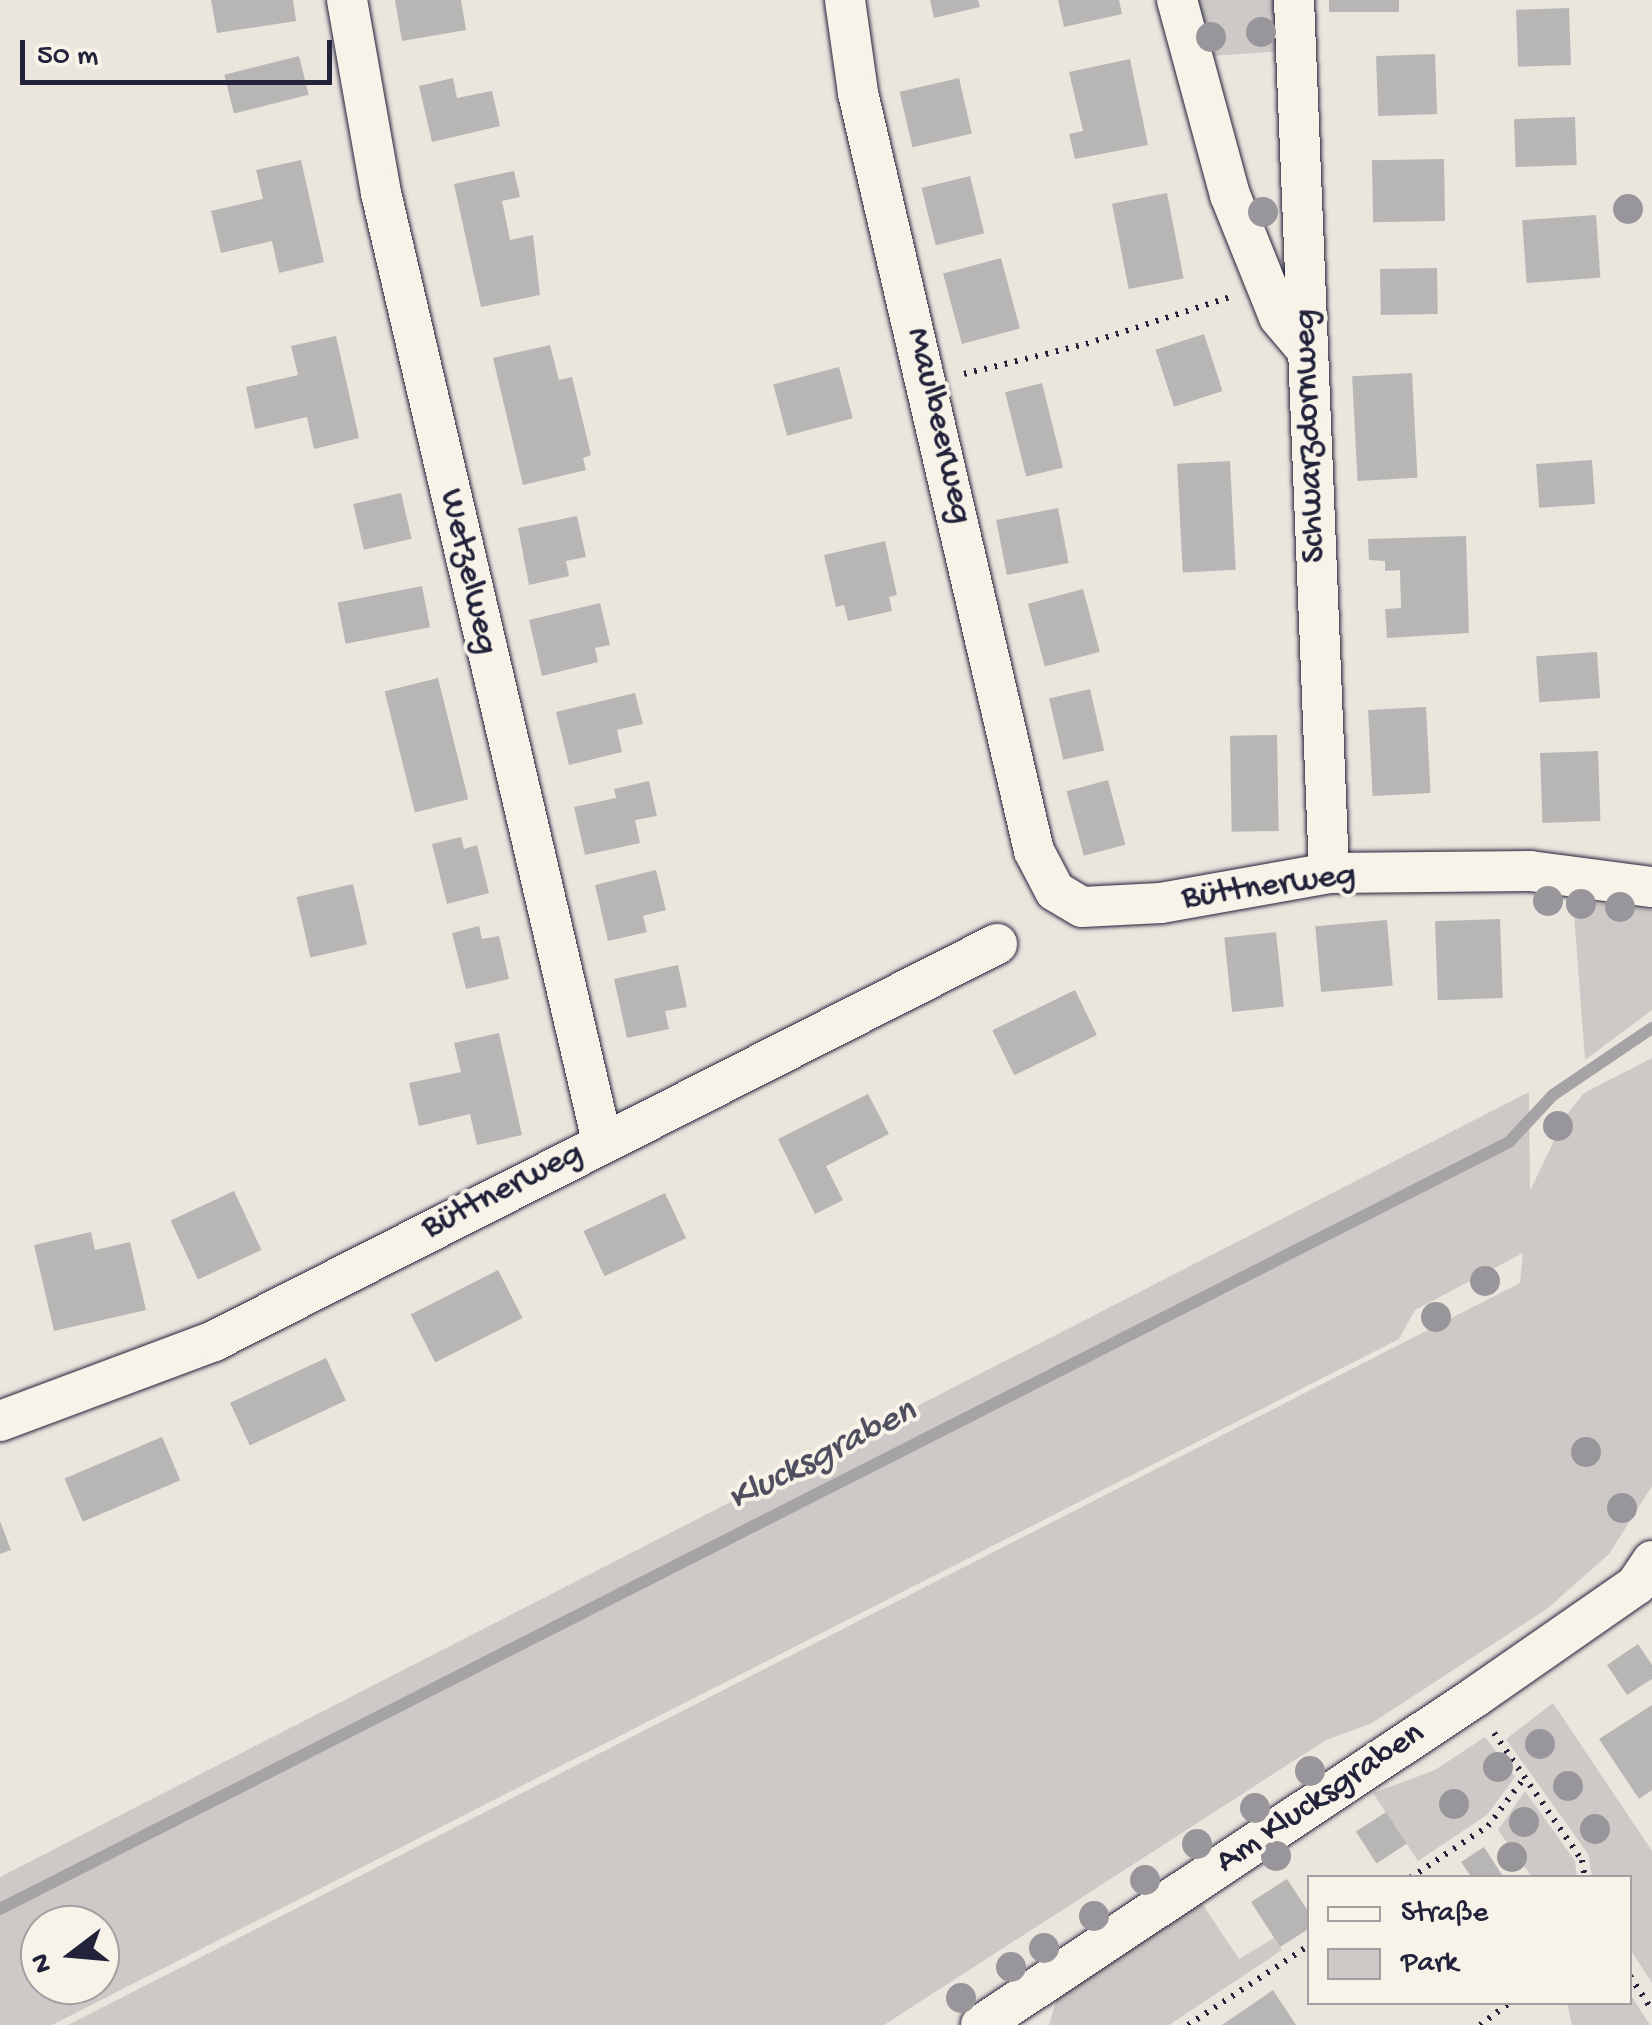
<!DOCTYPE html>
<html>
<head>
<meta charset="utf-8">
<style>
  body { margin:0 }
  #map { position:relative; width:1652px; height:2025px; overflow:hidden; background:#eae6de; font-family:"Gochi Hand",sans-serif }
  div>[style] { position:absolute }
  .green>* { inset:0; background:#cdc9c6 }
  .stream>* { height:12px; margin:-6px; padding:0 6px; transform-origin:6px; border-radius:6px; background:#a6a3a6 }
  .building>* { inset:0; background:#b8b6b5; transform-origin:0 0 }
  .path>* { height:6px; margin-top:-3px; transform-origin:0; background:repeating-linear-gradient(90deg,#22223b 0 2.5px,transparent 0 10.5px) }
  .roads { filter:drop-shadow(0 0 2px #22223b) drop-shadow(0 0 2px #22223b) }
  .minor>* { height:40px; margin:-20px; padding:0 20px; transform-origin:20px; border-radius:20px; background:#f7f3e8 }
  .trees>* { width:30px; height:30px; margin:-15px; border-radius:50%; background:#98969b }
  span { translate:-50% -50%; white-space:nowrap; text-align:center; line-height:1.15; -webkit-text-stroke:8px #f7f3e8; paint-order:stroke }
  .street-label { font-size:35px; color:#22223b }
  .water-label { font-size:38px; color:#504f60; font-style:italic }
  .legend { position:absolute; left:1307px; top:1875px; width:325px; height:130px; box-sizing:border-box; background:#f7f3e8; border:2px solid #a29fa3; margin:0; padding:12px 18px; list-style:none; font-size:30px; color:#22223b }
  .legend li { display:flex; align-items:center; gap:20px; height:50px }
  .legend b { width:50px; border:2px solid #a29fa3 }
  .north { position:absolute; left:20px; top:1905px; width:100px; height:100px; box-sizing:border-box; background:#f7f3e8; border:2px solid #a29fa3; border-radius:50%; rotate:254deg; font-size:28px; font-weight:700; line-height:40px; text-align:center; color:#22223b }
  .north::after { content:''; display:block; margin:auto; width:35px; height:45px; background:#22223b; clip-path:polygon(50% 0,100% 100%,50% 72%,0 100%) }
  .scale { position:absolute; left:20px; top:40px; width:312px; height:45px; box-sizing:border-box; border:5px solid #22223b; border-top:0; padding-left:12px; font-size:30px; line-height:35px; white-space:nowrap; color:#22223b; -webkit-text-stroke:8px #f7f3e8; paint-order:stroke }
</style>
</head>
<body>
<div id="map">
  <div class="green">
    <i style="clip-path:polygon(1184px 0,1280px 0,1282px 51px,1198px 57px)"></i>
    <i style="clip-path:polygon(1573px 901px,1652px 910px,1652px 1010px,1585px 1060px)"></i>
    <i style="clip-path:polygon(evenodd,1652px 1058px,1652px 1486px,1609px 1554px,1548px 1608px,1372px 1723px,1326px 1740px,884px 2025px,68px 2025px,1520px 1283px,1523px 1253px,1415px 1310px,1399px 1339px,52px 2025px,0 2025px,0 1877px,1529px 1092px,1530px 1191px,1566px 1115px,1584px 1093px,1652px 1058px,40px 1925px,100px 1925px,100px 1985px,40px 1985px,40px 1925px)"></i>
    <i style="clip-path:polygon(1553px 1703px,1652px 1851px,1652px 1983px,1630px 1949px,1630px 1878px,1592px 1877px,1588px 1854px,1506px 1739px)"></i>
    <i style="clip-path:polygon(1485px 1737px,1515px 1777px,1487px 1815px,1418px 1861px,1373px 1793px,1435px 1770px)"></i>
    <i style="clip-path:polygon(1525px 1791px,1575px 1861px,1577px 1877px,1532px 1877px,1498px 1830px)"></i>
    <i style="clip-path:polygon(1199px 1899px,1239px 1959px,1274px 1938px,1282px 1950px,1169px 2025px,1049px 2025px,1058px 1994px)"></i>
    <i style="clip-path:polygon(1630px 1994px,1650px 2025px,1572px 2025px,1567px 2003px,1630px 2002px)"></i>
  </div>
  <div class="stream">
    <i style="left:0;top:1909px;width:1693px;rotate:-26.94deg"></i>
    <i style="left:1509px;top:1142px;width:64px;rotate:-46.9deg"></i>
    <i style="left:1553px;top:1095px;width:120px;rotate:-34.1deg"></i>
  </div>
  <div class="building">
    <i style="clip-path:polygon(211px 0,293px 0,296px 21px,217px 33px)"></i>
    <i style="clip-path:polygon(395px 0,461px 0,466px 30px,402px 41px)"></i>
    <i style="clip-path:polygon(930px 0,978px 0,980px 7px,934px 18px)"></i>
    <i style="clip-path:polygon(1058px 0,1119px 0,1122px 14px,1064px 27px)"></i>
    <i style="left:1329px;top:0;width:70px;height:12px"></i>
    <i style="left:1569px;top:8px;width:57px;height:53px;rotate:88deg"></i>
    <i style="left:1435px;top:54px;width:60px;height:59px;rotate:88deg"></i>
    <i style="left:299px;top:56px;width:40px;height:77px;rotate:76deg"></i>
    <i style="clip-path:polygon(1130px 59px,1148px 145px,1075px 159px,1069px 134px,1083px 131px,1069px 72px)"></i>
    <i style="clip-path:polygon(453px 78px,457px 98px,492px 91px,500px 126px,432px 142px,419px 86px)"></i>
    <i style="left:959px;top:78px;width:57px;height:61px;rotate:77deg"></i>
    <i style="left:1575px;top:117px;width:48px;height:61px;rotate:88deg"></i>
    <i style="left:1444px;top:159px;width:62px;height:72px;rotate:89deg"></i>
    <i style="clip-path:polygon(301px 160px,324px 262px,279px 273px,272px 241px,221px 253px,211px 211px,263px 199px,256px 170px)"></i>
    <i style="clip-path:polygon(514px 171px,520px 197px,502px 201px,510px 240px,533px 235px,540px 295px,481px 307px,454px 184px)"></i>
    <i style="left:970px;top:176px;width:59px;height:50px;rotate:76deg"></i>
    <i style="left:1167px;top:193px;width:87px;height:56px;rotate:79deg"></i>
    <i style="left:1596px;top:215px;width:63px;height:74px;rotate:86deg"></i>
    <i style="left:1001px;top:258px;width:73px;height:60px;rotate:75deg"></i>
    <i style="left:1437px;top:268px;width:46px;height:57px;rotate:89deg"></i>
    <i style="left:1204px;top:334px;width:60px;height:51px;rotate:72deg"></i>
    <i style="clip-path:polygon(336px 336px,359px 438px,314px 449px,307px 417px,255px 429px,246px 387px,298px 375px,291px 346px)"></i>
    <i style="clip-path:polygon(550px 345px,559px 380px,572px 377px,591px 455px,583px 458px,586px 470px,523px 485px,493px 358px)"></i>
    <i style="left:839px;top:367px;width:53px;height:68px;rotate:75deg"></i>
    <i style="left:1412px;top:373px;width:105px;height:60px;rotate:87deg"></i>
    <i style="left:1042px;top:383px;width:87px;height:38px;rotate:76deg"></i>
    <i style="left:1592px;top:460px;width:44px;height:56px;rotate:86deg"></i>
    <i style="left:1230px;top:461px;width:109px;height:53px;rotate:87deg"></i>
    <i style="left:401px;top:493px;width:47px;height:49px;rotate:77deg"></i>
    <i style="left:1058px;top:508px;width:56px;height:63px;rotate:79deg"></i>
    <i style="clip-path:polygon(577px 516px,586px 557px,566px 561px,569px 576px,529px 585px,518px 528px)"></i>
    <i style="clip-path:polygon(1466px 536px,1469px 633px,1387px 638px,1385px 609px,1401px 608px,1400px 570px,1385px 571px,1385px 561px,1369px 560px,1368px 539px)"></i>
    <i style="clip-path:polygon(885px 541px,897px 595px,889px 597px,892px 611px,848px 621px,844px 605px,836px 607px,824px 555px)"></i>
    <i style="left:422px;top:586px;width:42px;height:86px;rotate:79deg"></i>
    <i style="left:1083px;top:589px;width:65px;height:57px;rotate:75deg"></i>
    <i style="clip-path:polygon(600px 603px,610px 645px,595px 648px,598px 662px,542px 676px,529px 620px)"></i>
    <i style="left:1597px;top:652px;width:46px;height:61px;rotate:86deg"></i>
    <i style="left:438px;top:678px;width:125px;height:55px;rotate:76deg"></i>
    <i style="left:1090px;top:689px;width:63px;height:42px;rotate:77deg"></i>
    <i style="clip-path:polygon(635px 693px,643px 724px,617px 730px,622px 752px,569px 765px,556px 712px)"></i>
    <i style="left:1426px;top:707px;width:86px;height:58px;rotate:87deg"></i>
    <i style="left:1277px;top:735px;width:96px;height:47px;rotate:89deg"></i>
    <i style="left:1598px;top:751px;width:70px;height:58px;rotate:88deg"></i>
    <i style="left:1108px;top:780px;width:67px;height:43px;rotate:75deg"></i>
    <i style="clip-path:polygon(649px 781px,657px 816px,635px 820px,640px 843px,585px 855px,574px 807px,616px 798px,614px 789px)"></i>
    <i style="clip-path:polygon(461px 837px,464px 849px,477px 845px,489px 893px,447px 904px,432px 844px)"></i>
    <i style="clip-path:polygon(656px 870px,666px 910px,643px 916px,647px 932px,608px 941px,595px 885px)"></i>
    <i style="left:353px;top:884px;width:62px;height:58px;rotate:77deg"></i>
    <i style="left:1500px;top:919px;width:79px;height:65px;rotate:88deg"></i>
    <i style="left:1387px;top:920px;width:66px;height:72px;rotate:85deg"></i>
    <i style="clip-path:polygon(479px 926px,482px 939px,499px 936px,509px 979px,466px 989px,452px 933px)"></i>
    <i style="left:1276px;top:932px;width:75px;height:52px;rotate:84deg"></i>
    <i style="clip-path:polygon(678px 965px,687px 1007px,665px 1011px,669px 1029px,627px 1038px,614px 979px)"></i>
    <i style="left:1075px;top:990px;width:50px;height:92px;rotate:64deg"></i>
    <i style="clip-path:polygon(499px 1033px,522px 1135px,477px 1145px,470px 1114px,419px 1126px,409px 1083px,461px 1072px,454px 1043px)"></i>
    <i style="clip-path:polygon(868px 1094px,889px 1134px,826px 1166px,843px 1200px,815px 1214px,778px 1139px)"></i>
    <i style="left:234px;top:1191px;width:65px;height:70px;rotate:65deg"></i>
    <i style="left:665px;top:1193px;width:50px;height:90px;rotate:65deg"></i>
    <i style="clip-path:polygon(91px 1232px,95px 1250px,130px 1242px,146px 1310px,54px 1331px,34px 1245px)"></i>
    <i style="left:498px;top:1270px;width:54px;height:98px;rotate:63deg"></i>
    <i style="left:326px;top:1358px;width:47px;height:106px;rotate:65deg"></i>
    <i style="left:162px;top:1437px;width:47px;height:106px;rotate:67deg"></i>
    <i style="clip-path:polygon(0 1521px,11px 1550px,0 1554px)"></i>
    <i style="clip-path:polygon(1638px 1644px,1652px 1665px,1652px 1679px,1627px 1695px,1607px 1665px)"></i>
    <i style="clip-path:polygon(1652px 1705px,1652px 1790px,1639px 1799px,1599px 1739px)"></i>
    <i style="left:1386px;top:1812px;width:38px;height:36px;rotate:57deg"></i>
    <i style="clip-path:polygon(1484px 1847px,1504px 1878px,1472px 1878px,1461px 1862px)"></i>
    <i style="clip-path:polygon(1287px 1879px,1310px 1914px,1310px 1928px,1280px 1947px,1251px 1902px)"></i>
    <i style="clip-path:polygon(1273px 1990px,1296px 2025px,1222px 2025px)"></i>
  </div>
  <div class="path">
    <i style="left:964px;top:374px;width:126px;rotate:-13.8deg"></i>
    <i style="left:1086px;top:344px;width:151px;rotate:-18.1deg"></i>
    <i style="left:1494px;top:1733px;width:155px;rotate:55.3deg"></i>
    <i style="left:1582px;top:1860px;width:18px;rotate:81deg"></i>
    <i style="left:1410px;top:1878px;width:94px;rotate:-33.7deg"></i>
    <i style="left:1488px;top:1826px;width:60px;rotate:-53.1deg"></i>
    <i style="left:1630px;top:1976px;width:40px;rotate:57.1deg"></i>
    <i style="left:1188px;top:2025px;width:146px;rotate:-33.3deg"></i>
    <i style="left:1480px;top:2025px;width:39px;rotate:-37deg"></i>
  </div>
  <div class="roads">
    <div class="minor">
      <i style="left:347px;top:0;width:196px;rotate:80deg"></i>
      <i style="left:381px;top:193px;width:973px;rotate:76.88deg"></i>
      <i style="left:845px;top:0;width:94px;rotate:82deg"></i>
      <i style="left:858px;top:93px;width:778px;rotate:76.93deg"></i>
      <i style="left:1034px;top:851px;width:45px;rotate:62.3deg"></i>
      <i style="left:1055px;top:891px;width:31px;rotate:31deg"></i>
      <i style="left:1082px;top:907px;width:79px;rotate:-2.9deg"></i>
      <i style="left:1161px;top:903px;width:171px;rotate:-10.1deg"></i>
      <i style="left:1329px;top:873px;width:201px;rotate:-0.6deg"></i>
      <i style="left:1530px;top:871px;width:123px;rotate:7.5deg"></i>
      <i style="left:1177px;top:0;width:202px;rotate:74.8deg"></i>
      <i style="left:1230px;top:195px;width:131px;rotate:68.1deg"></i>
      <i style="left:1279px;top:317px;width:43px;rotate:49.7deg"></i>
      <i style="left:1294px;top:0;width:874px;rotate:87.7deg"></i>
      <i style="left:0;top:1421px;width:228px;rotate:-20.5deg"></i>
      <i style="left:214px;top:1341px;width:878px;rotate:-26.89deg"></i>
      <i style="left:981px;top:2025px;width:593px;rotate:-33.58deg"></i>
      <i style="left:1475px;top:1697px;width:196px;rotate:-34.8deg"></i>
      <i style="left:1636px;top:1585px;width:29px;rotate:-56deg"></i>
    </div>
  </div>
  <div class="trees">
    <i style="left:1261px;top:32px"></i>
    <i style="left:1211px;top:37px"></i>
    <i style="left:1628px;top:209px"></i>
    <i style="left:1263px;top:212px"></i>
    <i style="left:1548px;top:901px"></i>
    <i style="left:1581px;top:904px"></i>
    <i style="left:1620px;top:907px"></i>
    <i style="left:1558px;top:1126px"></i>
    <i style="left:1485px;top:1281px"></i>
    <i style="left:1436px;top:1317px"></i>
    <i style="left:1586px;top:1452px"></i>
    <i style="left:1622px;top:1508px"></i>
    <i style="left:1540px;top:1744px"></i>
    <i style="left:1498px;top:1767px"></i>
    <i style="left:1310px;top:1771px"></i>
    <i style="left:1568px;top:1786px"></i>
    <i style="left:1454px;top:1804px"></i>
    <i style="left:1255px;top:1808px"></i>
    <i style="left:1524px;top:1822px"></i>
    <i style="left:1595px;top:1829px"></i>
    <i style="left:1197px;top:1844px"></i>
    <i style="left:1276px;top:1856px"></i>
    <i style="left:1512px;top:1857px"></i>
    <i style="left:1145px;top:1880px"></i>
    <i style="left:1094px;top:1916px"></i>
    <i style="left:1044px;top:1948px"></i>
    <i style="left:1011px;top:1967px"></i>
    <i style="left:961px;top:1998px"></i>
  </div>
  <div class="street-label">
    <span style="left:938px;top:426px;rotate:77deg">Maulbeerweg</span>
    <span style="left:1311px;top:436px;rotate:-92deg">Schwarzdornweg</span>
    <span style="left:467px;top:572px;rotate:77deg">Wetzelweg</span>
    <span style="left:1269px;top:888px;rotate:-8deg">Büttnerweg</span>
    <span style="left:503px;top:1192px;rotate:-27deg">Büttnerweg</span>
    <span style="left:1321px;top:1799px;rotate:-34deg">Am Klucksgraben</span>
  </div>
  <div class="water-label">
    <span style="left:823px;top:1457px;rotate:-27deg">Klucksgraben</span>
  </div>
  <ul class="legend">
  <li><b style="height:12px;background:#f7f3e8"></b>Straße</li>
  <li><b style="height:28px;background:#cdc9c6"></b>Park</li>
  </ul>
  <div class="north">N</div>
  <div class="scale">50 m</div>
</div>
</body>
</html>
